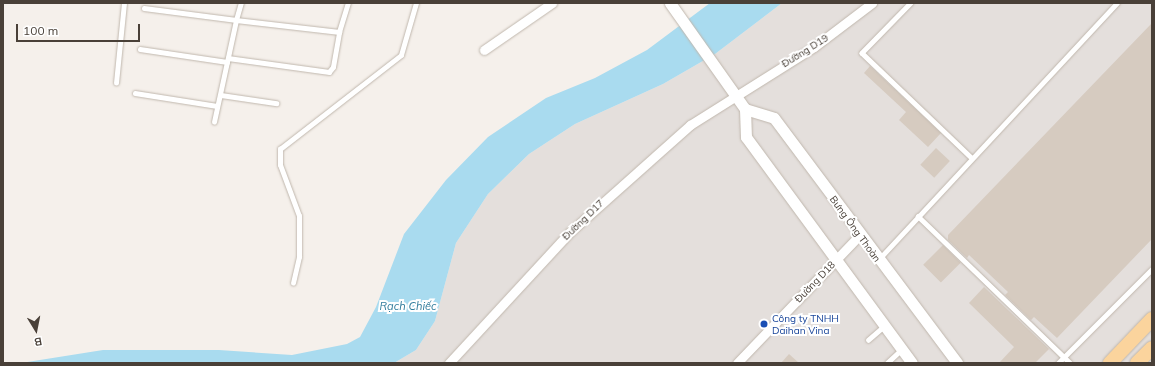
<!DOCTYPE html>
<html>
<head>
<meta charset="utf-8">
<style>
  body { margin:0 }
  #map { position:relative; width:1155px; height:366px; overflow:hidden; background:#f5f0eb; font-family:Mulish,sans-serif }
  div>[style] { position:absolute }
  .industrial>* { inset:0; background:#e4dfdc }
  .water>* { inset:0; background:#a9dbef }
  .building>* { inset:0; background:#d6cbc0; transform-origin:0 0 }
  .roads { filter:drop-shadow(0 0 1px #c0b7ad) drop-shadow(0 0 1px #c0b7ad) }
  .service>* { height:4.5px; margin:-2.25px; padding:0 2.25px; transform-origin:2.25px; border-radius:2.25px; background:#fff }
  .minor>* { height:9px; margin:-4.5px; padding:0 4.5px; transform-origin:4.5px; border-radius:4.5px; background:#fff }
  .tertiary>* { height:11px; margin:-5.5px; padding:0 5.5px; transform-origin:5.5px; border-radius:5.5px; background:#fff }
  .primary>* { height:14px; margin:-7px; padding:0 7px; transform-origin:7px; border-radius:7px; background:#fbd49d }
  .dots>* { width:11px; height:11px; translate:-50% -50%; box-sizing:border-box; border:2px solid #fff; border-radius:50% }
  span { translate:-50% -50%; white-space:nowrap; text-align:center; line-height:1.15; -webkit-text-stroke:4px #fff; paint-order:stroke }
  .street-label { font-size:10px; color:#494038 }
  .transit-label { font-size:10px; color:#164399 }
  .left { translate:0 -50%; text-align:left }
  .water-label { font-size:11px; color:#2e7b9b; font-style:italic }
  .frame { position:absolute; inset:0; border:4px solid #494038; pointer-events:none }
  .north { position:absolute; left:16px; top:310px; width:40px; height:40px; -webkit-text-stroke:3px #fff; paint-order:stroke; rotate:170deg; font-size:11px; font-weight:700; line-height:16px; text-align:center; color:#494038 }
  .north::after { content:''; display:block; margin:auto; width:14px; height:18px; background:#494038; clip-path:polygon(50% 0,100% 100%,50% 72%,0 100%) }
  .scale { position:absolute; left:16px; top:24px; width:124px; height:18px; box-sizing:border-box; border:2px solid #494038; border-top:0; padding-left:5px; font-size:12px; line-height:14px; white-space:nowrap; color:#494038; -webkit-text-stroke:3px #fff; paint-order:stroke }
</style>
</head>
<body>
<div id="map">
  <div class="industrial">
    <i style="clip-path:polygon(782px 3px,1152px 3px,1152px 363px,394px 363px,416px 350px,435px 321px,456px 243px,488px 194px,529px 154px,575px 124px,663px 84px,715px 54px)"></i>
  </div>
  <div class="water">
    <i style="clip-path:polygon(710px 3px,782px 3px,715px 54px,663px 84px,575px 124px,529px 154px,488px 194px,456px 243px,435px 321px,416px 350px,394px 363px,21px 363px,103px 350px,219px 350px,292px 355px,347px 344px,360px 337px,376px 307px,404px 234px,446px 180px,488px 137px,546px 98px,595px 78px,647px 50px)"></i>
  </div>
  <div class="building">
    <i style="clip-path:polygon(1152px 23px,1152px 239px,1057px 338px,1034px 317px,1031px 320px,1005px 295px,1008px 292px,969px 255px,967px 258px,948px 240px,948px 235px)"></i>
    <i style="clip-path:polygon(870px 66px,941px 133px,928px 147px,899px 120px,906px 112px,864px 73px)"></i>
    <i style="left:936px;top:148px;width:19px;height:23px;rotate:43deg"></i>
    <i style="left:943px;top:245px;width:25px;height:28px;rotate:45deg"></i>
    <i style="clip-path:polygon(984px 287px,1049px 349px,1035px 363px,999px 363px,1014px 347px,969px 303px)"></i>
    <i style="clip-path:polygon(789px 354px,799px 363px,781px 363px)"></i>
  </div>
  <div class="roads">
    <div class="service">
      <i style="left:911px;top:3px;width:70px;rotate:134.4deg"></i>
      <i style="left:862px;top:53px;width:152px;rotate:43.7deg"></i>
      <i style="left:144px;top:8px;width:93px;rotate:7.4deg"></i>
      <i style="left:236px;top:20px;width:18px;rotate:-74deg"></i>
      <i style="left:140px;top:49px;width:88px;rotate:8.5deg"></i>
      <i style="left:228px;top:58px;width:102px;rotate:7.9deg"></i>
      <i style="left:329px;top:72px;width:6px;rotate:-51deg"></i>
      <i style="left:333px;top:67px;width:36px;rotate:-80deg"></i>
      <i style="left:116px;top:83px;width:80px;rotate:-84.3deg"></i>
      <i style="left:135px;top:93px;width:83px;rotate:9deg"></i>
      <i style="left:221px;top:95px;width:56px;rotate:8.3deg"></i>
      <i style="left:214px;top:122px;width:104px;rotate:-77.8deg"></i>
      <i style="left:236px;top:20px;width:104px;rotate:6.6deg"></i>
      <i style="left:339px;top:32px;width:30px;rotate:-73deg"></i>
      <i style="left:918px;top:216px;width:211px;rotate:44deg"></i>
      <i style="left:880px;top:258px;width:348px;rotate:-47.1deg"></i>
      <i style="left:293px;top:283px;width:27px;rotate:-77deg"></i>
      <i style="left:299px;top:257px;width:41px;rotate:-90deg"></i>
      <i style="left:299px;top:216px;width:54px;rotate:-110.4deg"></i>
      <i style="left:280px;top:165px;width:16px;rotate:-90deg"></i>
      <i style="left:280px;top:149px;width:153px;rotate:-37.8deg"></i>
      <i style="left:401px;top:55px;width:54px;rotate:-73.9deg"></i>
      <i style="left:868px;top:340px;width:21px;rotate:-41deg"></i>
      <i style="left:887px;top:363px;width:21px;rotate:-43deg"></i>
      <i style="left:1058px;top:363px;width:133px;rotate:-45deg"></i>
    </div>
    <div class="minor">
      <i style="left:484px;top:50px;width:83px;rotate:-34.7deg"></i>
      <i style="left:449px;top:363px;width:178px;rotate:-47.3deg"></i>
      <i style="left:570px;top:232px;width:161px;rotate:-41.7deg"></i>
      <i style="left:690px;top:125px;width:146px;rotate:-32.2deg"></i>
      <i style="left:814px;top:47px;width:73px;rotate:-37.2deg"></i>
      <i style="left:737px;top:363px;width:176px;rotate:-46.2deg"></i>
    </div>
    <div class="tertiary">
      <i style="left:670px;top:3px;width:130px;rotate:54.7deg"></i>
      <i style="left:745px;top:109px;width:30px;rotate:17deg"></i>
      <i style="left:774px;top:118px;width:306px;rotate:53.2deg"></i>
      <i style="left:745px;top:109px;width:28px;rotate:88deg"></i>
      <i style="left:746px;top:137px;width:280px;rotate:53.7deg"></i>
    </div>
    <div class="primary">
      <i style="left:1110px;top:363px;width:61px;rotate:-46.3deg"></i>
      <i style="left:1137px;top:363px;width:21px;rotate:-45deg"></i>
    </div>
  </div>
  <div class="dots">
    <i style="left:764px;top:324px;background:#1a4fb4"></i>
  </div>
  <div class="street-label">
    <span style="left:805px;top:51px;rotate:-32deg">Đường D19</span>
    <span style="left:583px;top:220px;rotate:-44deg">Đường D17</span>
    <span style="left:855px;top:229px;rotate:54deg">Bưng Ông Thoàn</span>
    <span style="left:815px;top:282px;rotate:-46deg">Đường D18</span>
  </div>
  <div class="transit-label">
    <span class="left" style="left:772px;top:324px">Công ty TNHH<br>Daihan Vina</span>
  </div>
  <div class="water-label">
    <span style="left:408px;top:306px">Rạch Chiếc</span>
  </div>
  <div class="frame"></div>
  <div class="north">B</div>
  <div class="scale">100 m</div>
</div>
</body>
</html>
